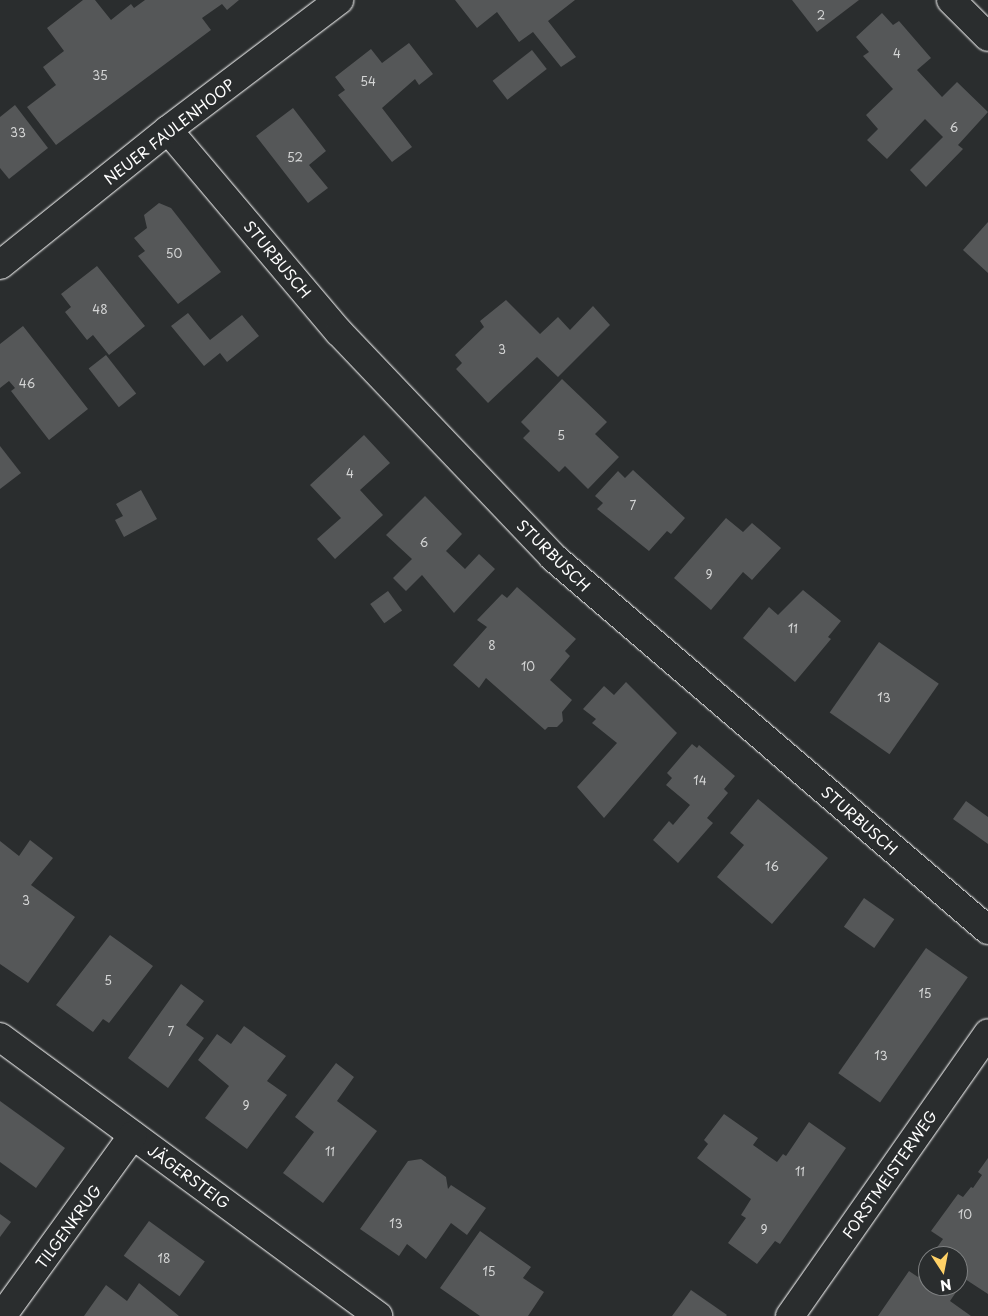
<!DOCTYPE html>
<html>
<head>
<meta charset="utf-8">
<style>
  body { margin:0 }
  #map { position:relative; width:988px; height:1316px; overflow:hidden; background:#2a2d2e; font-family:"Playpen Sans",sans-serif }
  div>[style] { position:absolute }
  .building>* { inset:0; background:#555758; transform-origin:0 0 }
  .roads { filter:drop-shadow(0 0 1px #fff) drop-shadow(0 0 1px #fff) }
  .minor>* { height:28px; margin:-14px; padding:0 14px; transform-origin:14px; border-radius:14px; background:#2a2d2e }
  span { translate:-50% -50%; white-space:nowrap; text-align:center; line-height:1.15; -webkit-text-stroke:4px #2a2d2e; paint-order:stroke }
  .number-label { font-size:12px; color:#d4d5d5 }
  .number-label span { -webkit-text-stroke-width:0 }
  .street-label { font-size:15px; color:#fff }
  .north { position:absolute; left:918px; top:1246px; width:50px; height:50px; box-sizing:border-box; background:#2a2d2e; border:1px solid #7f8182; border-radius:50%; rotate:169deg; font-size:14px; font-weight:700; line-height:20px; text-align:center; color:#fff }
  .north::after { content:''; display:block; margin:auto; width:18px; height:22px; background:#ffd166; clip-path:polygon(50% 0,100% 100%,50% 72%,0 100%) }
</style>
</head>
<body>
<div id="map">
  <div class="building">
    <i style="clip-path:polygon(83px 0,95px 0,111px 20px,131px 4px,134px 8px,145px 0,239px 0,227px 10px,222px 4px,202px 18px,211px 30px,56px 145px,27px 107px,56px 85px,43px 67px,64px 51px,47px 28px)"></i>
    <i style="clip-path:polygon(455px 0,575px 0,548px 21px,576px 57px,561px 67px,533px 32px,519px 42px,497px 12px,477px 28px)"></i>
    <i style="clip-path:polygon(792px 0,859px 0,817px 32px)"></i>
    <i style="clip-path:polygon(882px 13px,893px 25px,899px 21px,931px 58px,917px 70px,942px 97px,957px 82px,988px 112px,958px 145px,963px 149px,926px 187px,910px 170px,943px 137px,925px 119px,887px 159px,867px 140px,878px 129px,866px 115px,893px 89px,863px 56px,869px 52px,856px 37px)"></i>
    <i style="clip-path:polygon(409px 43px,433px 74px,419px 85px,415px 79px,382px 108px,412px 147px,392px 162px,338px 95px,345px 90px,335px 77px,371px 49px,382px 63px)"></i>
    <i style="left:532px;top:50px;width:24px;height:50px;rotate:52deg"></i>
    <i style="clip-path:polygon(15px 105px,48px 148px,9px 179px,0 168px,0 117px)"></i>
    <i style="clip-path:polygon(293px 108px,326px 151px,309px 165px,328px 188px,308px 203px,256px 136px)"></i>
    <i style="clip-path:polygon(159px 203px,171px 208px,221px 272px,178px 304px,138px 256px,145px 251px,134px 238px,147px 228px,144px 215px)"></i>
    <i style="clip-path:polygon(988px 222px,988px 273px,963px 250px)"></i>
    <i style="clip-path:polygon(97px 266px,145px 326px,109px 355px,93px 335px,87px 340px,65px 312px,71px 307px,61px 294px)"></i>
    <i style="clip-path:polygon(506px 300px,540px 334px,558px 317px,570px 330px,593px 306px,610px 325px,558px 377px,537px 357px,488px 403px,456px 369px,462px 363px,455px 355px,484px 327px,480px 321px)"></i>
    <i style="clip-path:polygon(188px 313px,210px 340px,242px 315px,259px 336px,227px 362px,220px 353px,204px 366px,171px 326px)"></i>
    <i style="clip-path:polygon(23px 326px,88px 409px,49px 440px,11px 391px,15px 388px,9px 381px,0 388px,0 344px)"></i>
    <i style="left:106px;top:355px;width:49px;height:22px;rotate:52deg"></i>
    <i style="clip-path:polygon(562px 379px,607px 422px,595px 434px,619px 457px,588px 489px,565px 466px,559px 472px,523px 438px,530px 431px,521px 422px)"></i>
    <i style="clip-path:polygon(364px 435px,390px 463px,360px 490px,383px 515px,335px 559px,317px 539px,341px 518px,310px 485px)"></i>
    <i style="clip-path:polygon(0 446px,21px 473px,0 489px)"></i>
    <i style="clip-path:polygon(633px 470px,685px 518px,671px 534px,667px 531px,649px 551px,597px 509px,603px 503px,595px 496px,618px 471px,625px 478px)"></i>
    <i style="clip-path:polygon(141px 490px,157px 519px,124px 537px,115px 520px,123px 516px,116px 504px)"></i>
    <i style="clip-path:polygon(425px 496px,462px 534px,446px 551px,465px 569px,479px 554px,495px 569px,454px 613px,422px 575px,406px 591px,393px 578px,412px 559px,386px 535px)"></i>
    <i style="clip-path:polygon(726px 518px,743px 532px,752px 523px,781px 548px,752px 580px,743px 572px,711px 610px,674px 578px)"></i>
    <i style="clip-path:polygon(517px 587px,576px 639px,565px 651px,570px 656px,550px 680px,572px 700px,562px 712px,563px 721px,557px 727px,548px 727px,545px 730px,486px 678px,479px 688px,453px 665px,487px 627px,477px 620px,502px 594px,507px 598px)"></i>
    <i style="clip-path:polygon(803px 590px,841px 621px,828px 637px,831px 639px,795px 682px,743px 638px,769px 607px,778px 615px)"></i>
    <i style="left:388px;top:591px;width:24px;height:22px;rotate:54deg"></i>
    <i style="left:879px;top:642px;width:73px;height:86px;rotate:35deg"></i>
    <i style="clip-path:polygon(626px 682px,677px 733px,604px 818px,577px 787px,617px 743px,592px 723px,596px 719px,583px 709px,604px 686px,614px 695px)"></i>
    <i style="clip-path:polygon(692px 744px,697px 748px,699px 745px,735px 776px,724px 789px,728px 793px,707px 818px,713px 823px,678px 863px,653px 840px,669px 821px,673px 825px,690px 805px,666px 785px,672px 778px,667px 773px)"></i>
    <i style="clip-path:polygon(758px 799px,828px 858px,772px 924px,717px 877px,744px 845px,730px 833px)"></i>
    <i style="clip-path:polygon(966px 801px,988px 817px,988px 844px,953px 819px)"></i>
    <i style="clip-path:polygon(30px 840px,53px 858px,31px 885px,75px 917px,28px 983px,0 964px,0 841px,19px 856px)"></i>
    <i style="left:864px;top:898px;width:37px;height:35px;rotate:35deg"></i>
    <i style="clip-path:polygon(110px 935px,153px 966px,109px 1023px,103px 1019px,93px 1032px,56px 1005px)"></i>
    <i style="left:926px;top:948px;width:51px;height:153px;rotate:35deg"></i>
    <i style="clip-path:polygon(181px 984px,204px 1001px,186px 1025px,204px 1038px,168px 1088px,128px 1058px)"></i>
    <i style="clip-path:polygon(244px 1026px,286px 1056px,267px 1081px,287px 1095px,247px 1149px,205px 1118px,229px 1086px,198px 1060px,217px 1034px,231px 1044px)"></i>
    <i style="clip-path:polygon(336px 1063px,354px 1077px,337px 1101px,377px 1131px,323px 1203px,283px 1173px,314px 1132px,295px 1117px)"></i>
    <i style="clip-path:polygon(0 1101px,65px 1148px,36px 1188px,0 1162px)"></i>
    <i style="clip-path:polygon(724px 1114px,758px 1138px,753px 1145px,777px 1162px,783px 1154px,786px 1156px,809px 1122px,846px 1148px,780px 1244px,775px 1241px,757px 1264px,728px 1243px,746px 1218px,741px 1215px,751px 1199px,697px 1158px,708px 1144px,704px 1140px)"></i>
    <i style="clip-path:polygon(988px 1158px,988px 1294px,965px 1279px,950px 1301px,971px 1316px,878px 1316px,909px 1271px,918px 1277px,928px 1261px,928px 1286px,958px 1286px,958px 1256px,931px 1256px,943px 1239px,931px 1231px,958px 1194px,963px 1197px,971px 1187px,973px 1188px,982px 1175px,978px 1172px)"></i>
    <i style="clip-path:polygon(421px 1159px,446px 1177px,448px 1189px,451px 1185px,486px 1208px,467px 1235px,451px 1223px,426px 1259px,407px 1244px,399px 1256px,360px 1229px,408px 1161px)"></i>
    <i style="clip-path:polygon(0 1214px,11px 1222px,0 1237px)"></i>
    <i style="left:149px;top:1221px;width:69px;height:43px;rotate:36deg"></i>
    <i style="clip-path:polygon(480px 1231px,531px 1267px,523px 1278px,544px 1292px,528px 1316px,480px 1316px,440px 1288px)"></i>
    <i style="clip-path:polygon(139px 1283px,179px 1316px,84px 1316px,106px 1285px,127px 1301px)"></i>
    <i style="clip-path:polygon(691px 1290px,727px 1315px,726px 1316px,672px 1316px)"></i>
  </div>
  <div class="roads">
    <div class="minor">
      <i style="left:951px;top:0;width:52px;rotate:45deg"></i>
      <i style="left:168px;top:130px;width:265px;rotate:49.8deg"></i>
      <i style="left:339px;top:332px;width:311px;rotate:46.4deg"></i>
      <i style="left:553px;top:557px;width:573px;rotate:40.61deg"></i>
      <i style="left:0;top:265px;width:216px;rotate:-38.8deg"></i>
      <i style="left:168px;top:130px;width:215px;rotate:-37.2deg"></i>
      <i style="left:0;top:1037px;width:470px;rotate:36.4deg"></i>
      <i style="left:2px;top:1316px;width:223px;rotate:-54.1deg"></i>
      <i style="left:790px;top:1316px;width:345px;rotate:-55deg"></i>
    </div>
  </div>
  <div class="number-label">
    <span style="left:821px;top:16px">2</span>
    <span style="left:897px;top:54px">4</span>
    <span style="left:100px;top:76px">35</span>
    <span style="left:368px;top:82px">54</span>
    <span style="left:954px;top:128px">6</span>
    <span style="left:18px;top:133px">33</span>
    <span style="left:295px;top:158px">52</span>
    <span style="left:174px;top:254px">50</span>
    <span style="left:100px;top:310px">48</span>
    <span style="left:502px;top:350px">3</span>
    <span style="left:27px;top:384px">46</span>
    <span style="left:561px;top:436px">5</span>
    <span style="left:350px;top:474px">4</span>
    <span style="left:633px;top:506px">7</span>
    <span style="left:424px;top:543px">6</span>
    <span style="left:709px;top:575px">9</span>
    <span style="left:793px;top:629px">11</span>
    <span style="left:492px;top:646px">8</span>
    <span style="left:528px;top:667px">10</span>
    <span style="left:884px;top:698px">13</span>
    <span style="left:700px;top:781px">14</span>
    <span style="left:772px;top:867px">16</span>
    <span style="left:26px;top:901px">3</span>
    <span style="left:108px;top:981px">5</span>
    <span style="left:925px;top:994px">15</span>
    <span style="left:171px;top:1032px">7</span>
    <span style="left:881px;top:1056px">13</span>
    <span style="left:246px;top:1106px">9</span>
    <span style="left:330px;top:1152px">11</span>
    <span style="left:800px;top:1172px">11</span>
    <span style="left:965px;top:1215px">10</span>
    <span style="left:396px;top:1224px">13</span>
    <span style="left:764px;top:1230px">9</span>
    <span style="left:164px;top:1259px">18</span>
    <span style="left:489px;top:1272px">15</span>
  </div>
  <div class="street-label">
    <span style="left:169px;top:131px;rotate:-38deg">NEUER FAULENHOOP</span>
    <span style="left:278px;top:259px;rotate:50deg">STURBUSCH</span>
    <span style="left:554px;top:555px;rotate:44deg">STURBUSCH</span>
    <span style="left:860px;top:820px;rotate:41deg">STURBUSCH</span>
    <span style="left:889px;top:1174px;rotate:-55deg">FORSTMEISTERWEG</span>
    <span style="left:189px;top:1176px;rotate:36deg">JÄGERSTEIG</span>
    <span style="left:68px;top:1226px;rotate:-54deg">TILGENKRUG</span>
  </div>
  <div class="north">N</div>
</div>
</body>
</html>
